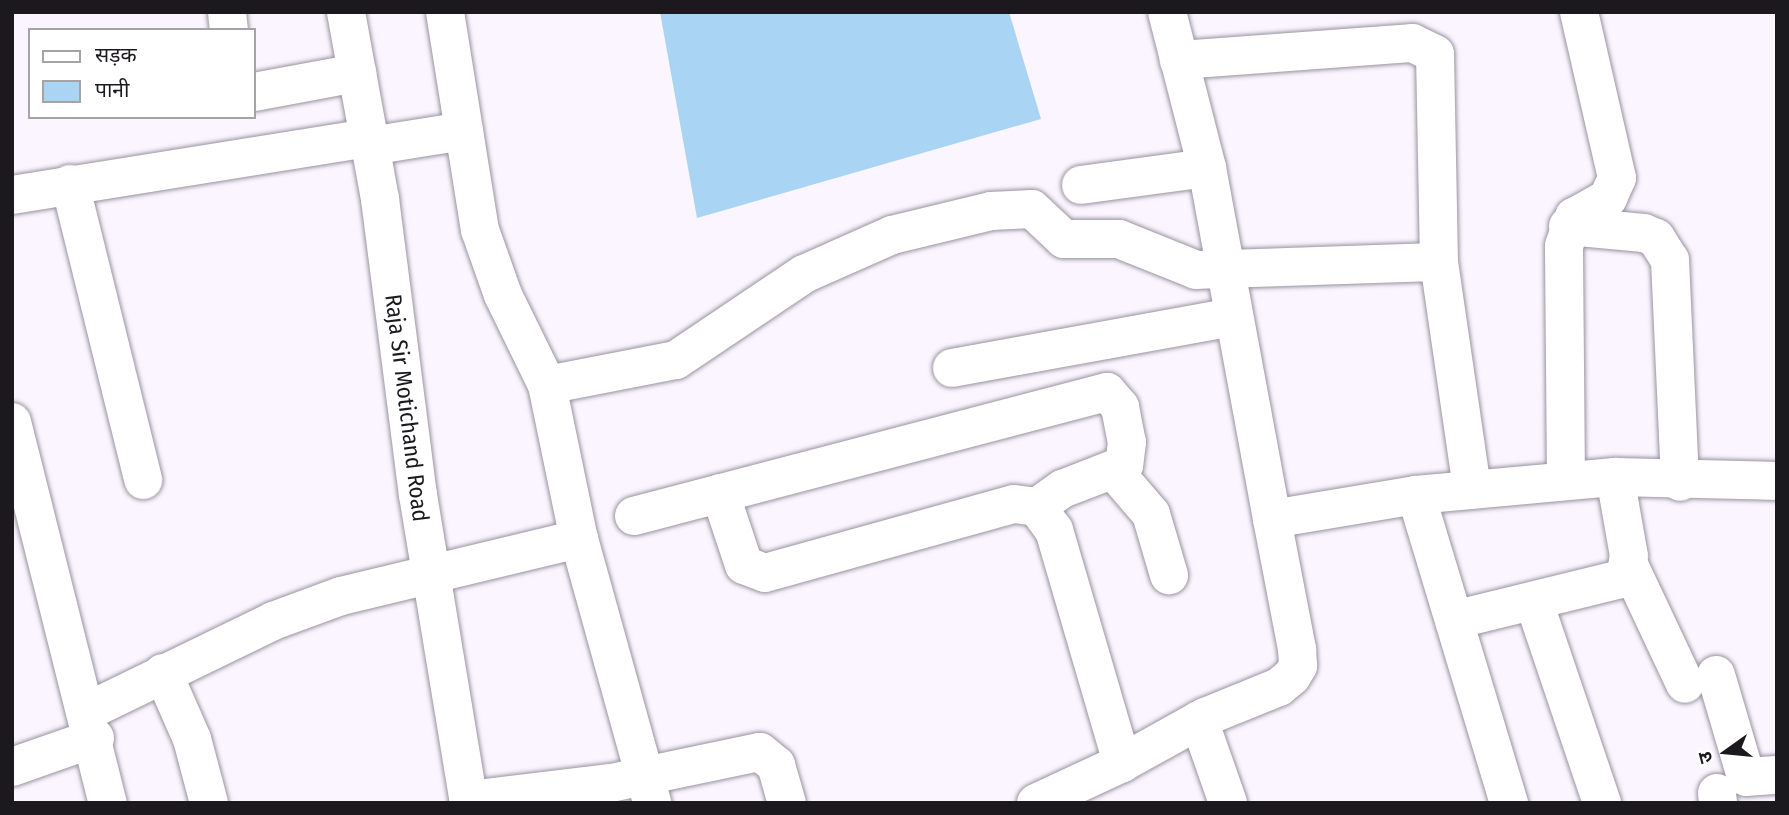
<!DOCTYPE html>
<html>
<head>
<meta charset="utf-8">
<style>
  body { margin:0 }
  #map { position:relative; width:1789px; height:815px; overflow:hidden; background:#faf5fe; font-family:"Fira Sans Condensed","Noto Sans Devanagari",sans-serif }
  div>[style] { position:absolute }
  .water>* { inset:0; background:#aad4f3 }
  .roads { filter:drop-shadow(0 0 2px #99939f) drop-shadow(0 0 2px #99939f) }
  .minor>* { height:38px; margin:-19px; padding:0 19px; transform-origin:19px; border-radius:19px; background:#fff }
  span { translate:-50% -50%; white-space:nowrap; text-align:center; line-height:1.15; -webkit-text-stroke:6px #fff; paint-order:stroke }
  .street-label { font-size:23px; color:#1c191e }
  .frame { position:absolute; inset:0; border:14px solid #1c191e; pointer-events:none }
  .legend { position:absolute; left:28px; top:28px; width:228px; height:91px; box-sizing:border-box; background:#fff; border:2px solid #a4a3a5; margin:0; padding:9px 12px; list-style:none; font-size:21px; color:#1c191e }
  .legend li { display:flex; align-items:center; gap:14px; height:35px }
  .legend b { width:35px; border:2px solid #a4a3a5 }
  .north { position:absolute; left:1691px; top:717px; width:70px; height:70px; -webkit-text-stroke:5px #fff; paint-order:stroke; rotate:255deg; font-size:19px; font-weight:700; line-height:28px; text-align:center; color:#1c191e }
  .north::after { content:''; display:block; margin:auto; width:24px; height:32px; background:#1c191e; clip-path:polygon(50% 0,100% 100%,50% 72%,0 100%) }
</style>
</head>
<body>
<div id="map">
  <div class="water">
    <i style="clip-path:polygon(660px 12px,1009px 12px,1041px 119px,697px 218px)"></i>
  </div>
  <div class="roads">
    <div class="minor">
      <i style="left:227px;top:12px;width:18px;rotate:84deg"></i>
      <i style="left:346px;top:12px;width:190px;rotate:79.7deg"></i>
      <i style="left:380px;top:199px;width:298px;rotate:82.7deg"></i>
      <i style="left:418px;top:495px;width:312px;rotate:80.6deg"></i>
      <i style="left:445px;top:12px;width:221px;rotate:80.9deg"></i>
      <i style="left:480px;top:230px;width:69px;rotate:70.5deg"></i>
      <i style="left:503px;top:295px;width:100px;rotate:63.9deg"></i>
      <i style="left:547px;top:385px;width:157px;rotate:78.3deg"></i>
      <i style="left:579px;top:539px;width:274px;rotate:74.5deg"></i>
      <i style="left:1167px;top:12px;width:161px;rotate:75.6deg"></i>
      <i style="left:1207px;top:168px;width:357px;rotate:79.5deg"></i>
      <i style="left:1272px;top:519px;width:146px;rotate:-9.5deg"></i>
      <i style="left:1416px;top:495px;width:200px;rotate:-5.2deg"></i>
      <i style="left:1615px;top:477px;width:162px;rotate:1.4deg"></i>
      <i style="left:254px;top:92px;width:105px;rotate:-10.5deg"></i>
      <i style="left:370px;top:146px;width:95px;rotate:-9.1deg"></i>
      <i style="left:70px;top:184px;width:305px;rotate:76.1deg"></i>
      <i style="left:1081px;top:185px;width:127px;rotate:-7.7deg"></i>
      <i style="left:12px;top:195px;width:362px;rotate:-9.1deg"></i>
      <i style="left:1568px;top:226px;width:76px;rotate:5.3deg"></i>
      <i style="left:1644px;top:233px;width:13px;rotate:23deg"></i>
      <i style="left:1656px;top:238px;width:26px;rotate:58deg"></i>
      <i style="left:1670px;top:260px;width:222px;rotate:87.4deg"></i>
      <i style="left:1439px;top:262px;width:229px;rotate:81.7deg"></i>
      <i style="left:952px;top:368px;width:286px;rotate:-10.3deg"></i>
      <i style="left:547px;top:385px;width:131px;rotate:-11deg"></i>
      <i style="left:676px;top:360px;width:154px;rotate:-33.9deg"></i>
      <i style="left:804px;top:274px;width:96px;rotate:-23.9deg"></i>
      <i style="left:892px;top:235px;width:102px;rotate:-13.6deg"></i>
      <i style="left:991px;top:211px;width:41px;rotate:-2.8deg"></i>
      <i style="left:1032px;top:209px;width:44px;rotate:43.2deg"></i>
      <i style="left:1064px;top:239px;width:55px"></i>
      <i style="left:1119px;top:239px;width:83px;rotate:21.9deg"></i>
      <i style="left:1196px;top:270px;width:243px;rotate:-1.9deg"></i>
      <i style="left:1439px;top:262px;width:208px;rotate:-91.1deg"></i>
      <i style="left:1435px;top:54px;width:25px;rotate:-154deg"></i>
      <i style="left:1412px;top:43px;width:234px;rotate:175.8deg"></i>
      <i style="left:12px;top:422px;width:393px;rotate:75.9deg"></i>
      <i style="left:1115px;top:472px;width:55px;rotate:49.4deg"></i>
      <i style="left:1151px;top:514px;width:64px;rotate:73.6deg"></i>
      <i style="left:1566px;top:481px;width:235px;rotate:-90.5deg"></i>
      <i style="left:1564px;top:246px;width:31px;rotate:-71deg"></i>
      <i style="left:1574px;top:217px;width:39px;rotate:-29deg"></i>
      <i style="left:1608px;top:198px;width:22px;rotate:-66deg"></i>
      <i style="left:1617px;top:178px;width:170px;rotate:-102.9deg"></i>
      <i style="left:720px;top:493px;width:76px;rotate:71.6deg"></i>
      <i style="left:744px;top:565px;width:22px;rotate:21deg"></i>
      <i style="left:765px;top:573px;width:258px;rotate:-15.5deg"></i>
      <i style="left:1014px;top:504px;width:23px;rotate:7deg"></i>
      <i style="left:1037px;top:507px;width:29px;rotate:54deg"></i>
      <i style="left:1054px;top:530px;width:243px;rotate:73.7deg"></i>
      <i style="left:1416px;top:495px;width:322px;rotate:73.2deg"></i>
      <i style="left:634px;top:516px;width:489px;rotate:-14.7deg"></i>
      <i style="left:1107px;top:392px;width:20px;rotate:49deg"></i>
      <i style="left:1120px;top:407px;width:36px;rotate:79deg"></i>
      <i style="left:1127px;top:442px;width:23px;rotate:97deg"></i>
      <i style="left:1124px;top:465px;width:66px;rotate:158.8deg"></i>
      <i style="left:1062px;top:489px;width:31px;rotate:144deg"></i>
      <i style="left:1630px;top:567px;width:129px;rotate:64.8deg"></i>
      <i style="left:1534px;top:602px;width:212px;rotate:71.3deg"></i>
      <i style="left:1454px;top:620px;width:176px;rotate:-13.8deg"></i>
      <i style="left:1625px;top:578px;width:22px;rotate:-80deg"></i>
      <i style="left:1629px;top:556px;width:80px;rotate:-100deg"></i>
      <i style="left:163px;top:673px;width:72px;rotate:66.3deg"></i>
      <i style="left:192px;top:739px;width:66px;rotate:75.1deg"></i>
      <i style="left:1716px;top:675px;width:106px;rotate:73.6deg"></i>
      <i style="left:1746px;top:777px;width:31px;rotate:-4deg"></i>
      <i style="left:88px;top:711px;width:206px;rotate:-25.9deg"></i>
      <i style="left:273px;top:621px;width:72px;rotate:-20.2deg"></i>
      <i style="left:341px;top:596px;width:245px;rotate:-13.5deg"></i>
      <i style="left:1199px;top:720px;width:88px;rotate:70.7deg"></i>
      <i style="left:12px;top:767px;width:88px;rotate:-19.3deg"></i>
      <i style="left:1717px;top:793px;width:10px;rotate:84deg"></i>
      <i style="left:468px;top:800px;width:144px;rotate:-6.8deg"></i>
      <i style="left:611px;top:783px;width:152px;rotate:-11.8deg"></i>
      <i style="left:760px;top:752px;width:21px;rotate:39deg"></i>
      <i style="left:776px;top:765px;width:40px;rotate:74deg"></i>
      <i style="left:1036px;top:803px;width:95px;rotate:-24.9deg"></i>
      <i style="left:1122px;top:763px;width:95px;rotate:-29deg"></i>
      <i style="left:1205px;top:717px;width:80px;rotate:-22.1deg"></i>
      <i style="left:1279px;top:687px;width:17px;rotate:-40deg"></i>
      <i style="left:1292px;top:676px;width:12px;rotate:-59deg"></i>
      <i style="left:1298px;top:666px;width:17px;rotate:-93deg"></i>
      <i style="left:1297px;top:649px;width:132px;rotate:-100.9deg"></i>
    </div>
  </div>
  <div class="street-label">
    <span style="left:407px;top:408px;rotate:83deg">Raja Sir Motichand Road</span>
  </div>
  <div class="frame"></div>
  <ul class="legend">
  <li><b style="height:9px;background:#fff"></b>सड़क</li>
  <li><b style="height:19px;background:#aad4f3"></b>पानी</li>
  </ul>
  <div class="north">उ</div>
</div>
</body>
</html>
